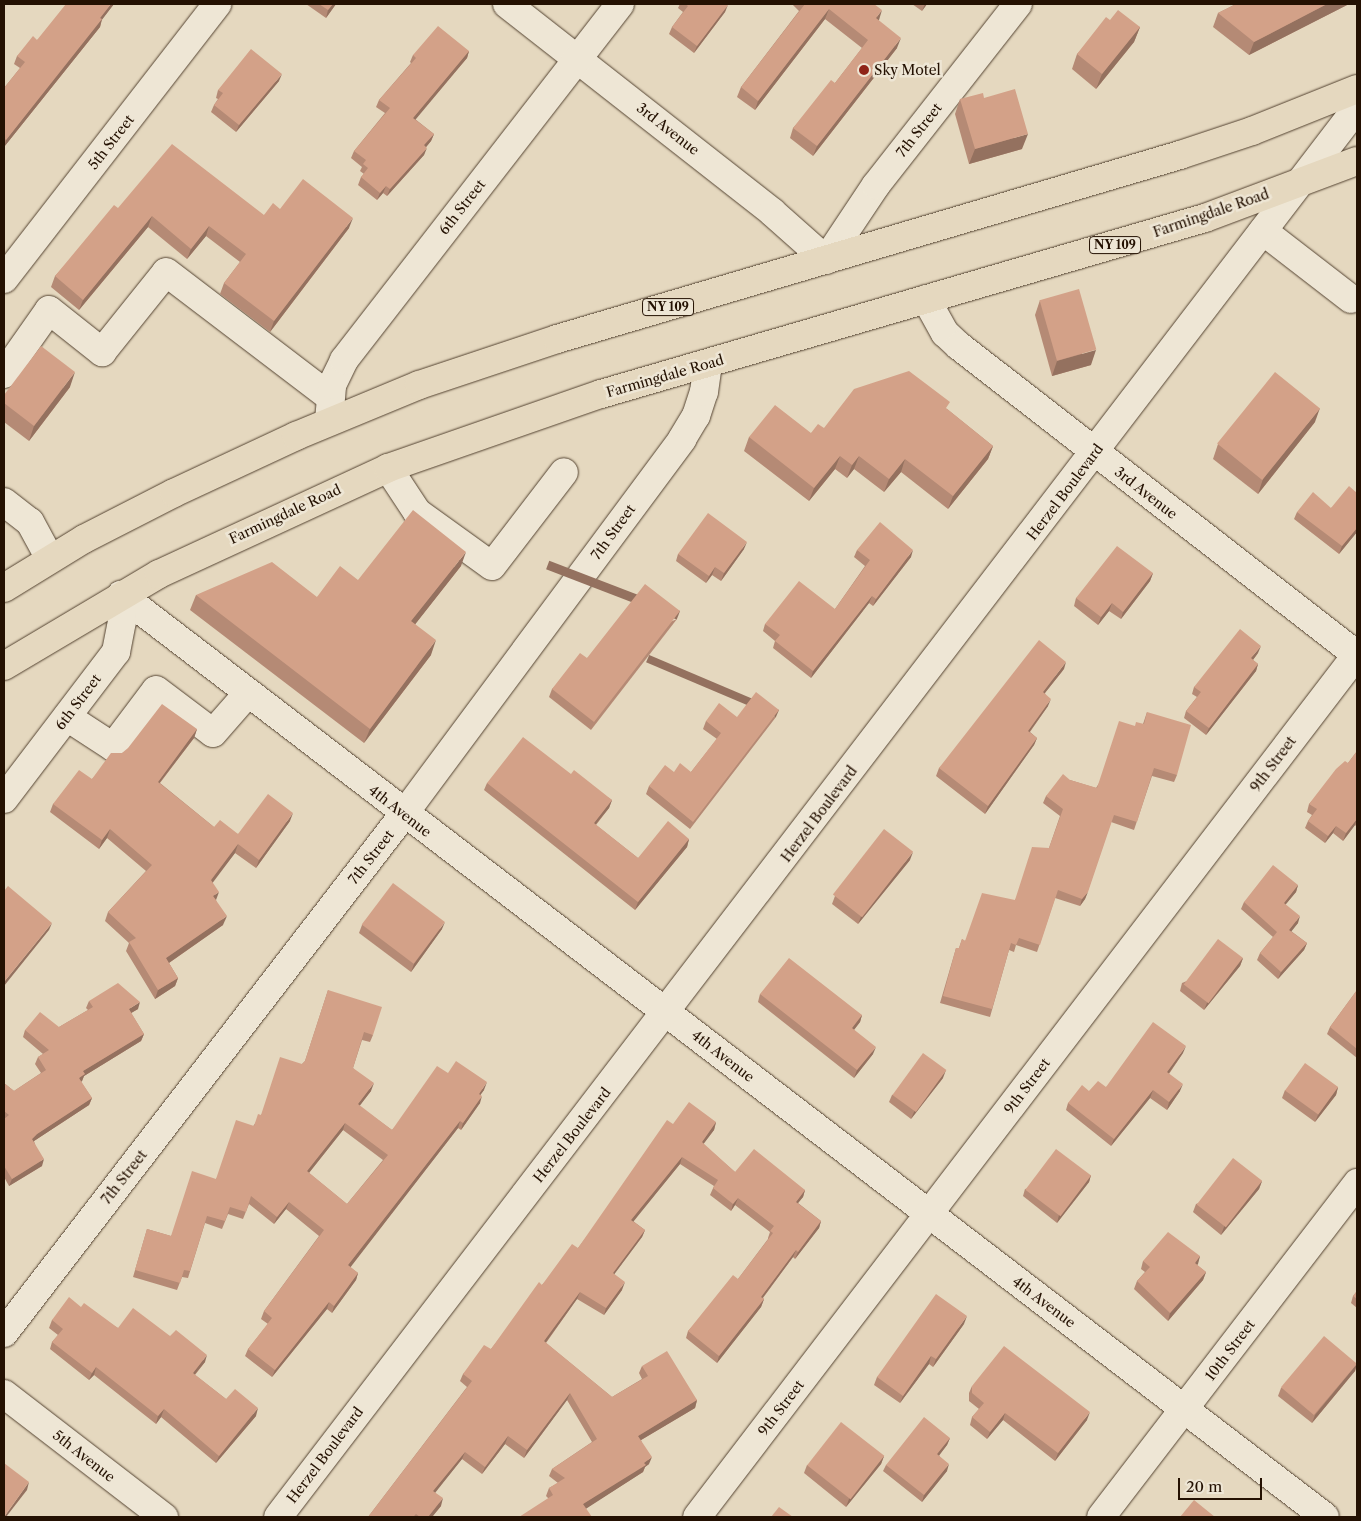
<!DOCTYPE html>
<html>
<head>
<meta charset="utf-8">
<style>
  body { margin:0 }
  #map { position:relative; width:1361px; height:1521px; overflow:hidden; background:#e5d8bf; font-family:"Libre Caslon Text",serif }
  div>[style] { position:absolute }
  .roads { filter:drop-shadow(0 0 1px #544331) drop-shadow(0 0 1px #544331) }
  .minor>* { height:28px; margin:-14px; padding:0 14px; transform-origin:14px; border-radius:14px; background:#eee6d5 }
  .major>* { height:28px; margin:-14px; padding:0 14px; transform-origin:14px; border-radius:14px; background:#e5d8bf }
  .wall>* { inset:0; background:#b58a75 }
  .shaded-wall>* { inset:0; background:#94715f; transform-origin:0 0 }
  .building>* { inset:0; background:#d3a188; transform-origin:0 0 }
  .dots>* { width:14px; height:14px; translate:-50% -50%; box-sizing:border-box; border:2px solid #eee6d5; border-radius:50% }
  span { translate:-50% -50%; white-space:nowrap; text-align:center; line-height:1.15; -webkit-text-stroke:5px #eee6d5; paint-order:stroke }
  .shield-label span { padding:1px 4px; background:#eee6d5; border:1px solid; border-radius:4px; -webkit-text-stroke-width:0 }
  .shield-label { font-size:12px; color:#241102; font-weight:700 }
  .poi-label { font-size:14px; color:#241102 }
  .left { translate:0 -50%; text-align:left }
  .street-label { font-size:14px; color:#241102 }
  .frame { position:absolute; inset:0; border:5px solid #241102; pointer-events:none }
  .scale { position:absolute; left:1178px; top:1478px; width:84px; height:22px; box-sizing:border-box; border:2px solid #241102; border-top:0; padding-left:6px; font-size:15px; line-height:18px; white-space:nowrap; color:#241102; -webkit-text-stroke:4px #eee6d5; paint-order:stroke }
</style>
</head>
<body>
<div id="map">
  <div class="roads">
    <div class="minor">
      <i style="left:507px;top:4px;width:337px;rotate:38.1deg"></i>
      <i style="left:772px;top:212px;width:72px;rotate:41.6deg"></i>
      <i style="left:826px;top:260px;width:90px;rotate:-56.3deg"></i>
      <i style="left:876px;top:185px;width:230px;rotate:-51.9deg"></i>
      <i style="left:1263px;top:231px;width:111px;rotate:37.7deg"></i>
      <i style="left:4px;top:279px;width:348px;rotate:-52.2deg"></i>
      <i style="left:926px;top:299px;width:39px;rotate:61deg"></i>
      <i style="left:945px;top:333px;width:19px;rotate:43deg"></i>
      <i style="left:959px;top:346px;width:504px;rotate:37.83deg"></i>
      <i style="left:4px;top:374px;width:78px;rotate:-54.9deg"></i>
      <i style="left:49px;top:310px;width:68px;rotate:38.4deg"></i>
      <i style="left:102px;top:352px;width:102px;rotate:-51.3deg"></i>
      <i style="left:166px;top:272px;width:206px;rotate:37.3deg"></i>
      <i style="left:329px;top:421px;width:36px;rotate:-85deg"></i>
      <i style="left:332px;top:385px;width:28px;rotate:-64deg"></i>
      <i style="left:344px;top:360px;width:450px;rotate:-52.2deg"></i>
      <i style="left:388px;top:468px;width:53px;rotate:56.6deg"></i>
      <i style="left:417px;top:512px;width:92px;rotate:35.8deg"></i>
      <i style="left:492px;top:566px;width:118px;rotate:-52.5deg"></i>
      <i style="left:4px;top:502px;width:33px;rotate:38deg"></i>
      <i style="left:30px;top:522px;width:42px;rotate:61.6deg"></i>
      <i style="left:121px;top:595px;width:1516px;rotate:37.44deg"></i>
      <i style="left:67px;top:717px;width:55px;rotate:33.1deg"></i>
      <i style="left:113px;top:747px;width:71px;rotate:-53deg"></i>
      <i style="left:156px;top:690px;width:71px;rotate:37deg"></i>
      <i style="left:213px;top:733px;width:53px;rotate:-48.8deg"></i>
      <i style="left:4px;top:799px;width:185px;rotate:-52.7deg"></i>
      <i style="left:116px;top:652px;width:32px;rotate:-79deg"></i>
      <i style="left:122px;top:621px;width:26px;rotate:-92deg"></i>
      <i style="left:4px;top:1333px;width:655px;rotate:-52.38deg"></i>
      <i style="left:404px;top:814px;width:467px;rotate:-53.4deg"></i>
      <i style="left:682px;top:439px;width:27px;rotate:-59deg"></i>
      <i style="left:696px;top:416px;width:25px;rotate:-72deg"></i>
      <i style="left:704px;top:392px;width:28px;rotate:-82deg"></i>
      <i style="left:4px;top:1394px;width:202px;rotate:37.6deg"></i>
      <i style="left:278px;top:1517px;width:1775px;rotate:-52.56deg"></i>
      <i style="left:697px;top:1517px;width:1086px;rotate:-52.59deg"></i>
      <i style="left:1101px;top:1517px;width:421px;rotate:-52.5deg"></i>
    </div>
    <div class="major">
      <i style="left:4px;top:588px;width:94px;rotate:-31.5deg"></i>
      <i style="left:84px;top:539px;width:101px;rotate:-27.1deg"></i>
      <i style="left:174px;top:493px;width:135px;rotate:-25deg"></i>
      <i style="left:296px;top:436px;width:133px;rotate:-22.5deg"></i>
      <i style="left:419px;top:385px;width:145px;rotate:-18.4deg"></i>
      <i style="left:557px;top:339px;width:650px;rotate:-16.45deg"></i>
      <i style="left:1180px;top:155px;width:76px;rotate:-18.4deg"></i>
      <i style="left:1252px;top:131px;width:113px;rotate:-21.8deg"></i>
      <i style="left:4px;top:666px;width:180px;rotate:-30.7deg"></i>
      <i style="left:159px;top:574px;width:252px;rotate:-24.8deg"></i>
      <i style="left:388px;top:468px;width:225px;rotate:-19.2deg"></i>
      <i style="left:601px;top:394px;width:629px;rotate:-16.25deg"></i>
      <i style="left:1205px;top:218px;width:162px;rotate:-20.6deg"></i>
    </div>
  </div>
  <div class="wall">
    <i style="clip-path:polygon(114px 4px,102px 19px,100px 27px,4px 147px,4px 88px,20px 68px,14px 64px,17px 56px,37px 40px)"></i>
    <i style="clip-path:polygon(306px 4px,336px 4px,326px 18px)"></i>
    <i style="clip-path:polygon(680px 4px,727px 4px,725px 12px,694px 53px,669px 34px,672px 27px,683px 12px,678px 8px)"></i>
    <i style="clip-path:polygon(792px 4px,874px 4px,878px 20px,897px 48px,813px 156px,790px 138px,793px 128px,835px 83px,862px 48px,825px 19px,755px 110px,737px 97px,741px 87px,799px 11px)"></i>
    <i style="clip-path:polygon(912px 4px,927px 4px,922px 11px)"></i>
    <i style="clip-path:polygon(1236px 4px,1349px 4px,1249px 55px,1213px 27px,1218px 13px)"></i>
    <i style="clip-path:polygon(1110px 20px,1140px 27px,1134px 42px,1096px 89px,1072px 69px,1077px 54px)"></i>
    <i style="clip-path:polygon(469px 51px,467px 58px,415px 119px,434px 134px,431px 141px,426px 147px,424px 155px,387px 196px,383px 193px,377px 200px,358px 185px,361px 177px,364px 174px,360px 171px,362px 167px,351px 158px,354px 151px,385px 113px,376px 107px,379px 100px,411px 63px,410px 62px,413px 55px)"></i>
    <i style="clip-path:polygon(279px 81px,236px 132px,211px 112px,214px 105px,218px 99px,216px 98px,218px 90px)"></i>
    <i style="clip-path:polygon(984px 98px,1022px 149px,969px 164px,955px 114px,960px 99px)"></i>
    <i style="clip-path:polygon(118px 208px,264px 215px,280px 209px,349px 228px,270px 332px,220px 294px,224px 283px,240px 262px,206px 236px,187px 259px,148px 227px,79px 310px,51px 287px,55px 276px)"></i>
    <i style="clip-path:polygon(1040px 300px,1091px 365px,1052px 376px,1035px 315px)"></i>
    <i style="clip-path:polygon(70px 387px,29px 441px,4px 422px,4px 395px)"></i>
    <i style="clip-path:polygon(947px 409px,993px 446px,988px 459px,948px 509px,901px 472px,884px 492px,854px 469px,847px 478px,835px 469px,809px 501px,744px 451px,749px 437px,811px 433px,824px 428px)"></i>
    <i style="clip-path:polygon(1315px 422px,1258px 494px,1213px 459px,1218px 444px)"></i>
    <i style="clip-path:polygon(1357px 493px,1357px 532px,1339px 554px,1294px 519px,1297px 512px,1331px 508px)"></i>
    <i style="clip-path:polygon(744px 549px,721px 581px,712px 575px,706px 583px,676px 561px,678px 554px)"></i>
    <i style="clip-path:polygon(857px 550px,911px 557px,873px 606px,869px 603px,811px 678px,773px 648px,775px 641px,763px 631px,765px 624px,835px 609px,865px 566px,854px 557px)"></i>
    <i style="clip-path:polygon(461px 566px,415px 624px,431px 655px,364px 743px,190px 610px,196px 595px,317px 597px,358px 580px)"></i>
    <i style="clip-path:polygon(1153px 573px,1150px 581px,1121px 619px,1109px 611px,1098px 625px,1074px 606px,1076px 598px)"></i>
    <i style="clip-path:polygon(677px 619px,591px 730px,549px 697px,552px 689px,587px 658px)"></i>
    <i style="clip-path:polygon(1258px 653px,1253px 660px,1258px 664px,1256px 671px,1206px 735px,1184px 718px,1186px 711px,1197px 697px,1192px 694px,1194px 687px)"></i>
    <i style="clip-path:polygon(1064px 669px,1045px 693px,1048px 706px,1030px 732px,1037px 738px,1034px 745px,985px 814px,936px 776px,939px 768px)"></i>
    <i style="clip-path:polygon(1147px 712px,1177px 775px,1174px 782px,1152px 776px,1134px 830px,1111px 822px,1085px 899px,1080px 906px,1055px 898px,1037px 952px,1016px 945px,1014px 952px,1009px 950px,990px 1017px,940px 1003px,954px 955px,956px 948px,959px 948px,962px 939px,965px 941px,1015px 900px,1049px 848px,1060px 816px,1043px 803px,1046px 796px,1070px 780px,1096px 788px,1135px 726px,1143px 724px)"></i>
    <i style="clip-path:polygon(737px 717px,776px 717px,690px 829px,646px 794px,649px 786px,674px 772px,691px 772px,717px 739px,703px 729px,706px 721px)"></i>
    <i style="clip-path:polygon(197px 729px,194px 738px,160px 783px,214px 827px,238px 834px,290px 821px,256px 868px,235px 853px,212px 882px,216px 900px,223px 925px,169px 963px,178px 978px,175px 986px,155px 999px,126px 951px,129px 943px,105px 921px,108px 912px,146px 871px,107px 838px,99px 849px,50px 812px,53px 804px,92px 779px,122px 753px)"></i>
    <i style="clip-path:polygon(1357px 751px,1357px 827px,1355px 825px,1343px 841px,1333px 833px,1325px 843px,1305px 828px,1308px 821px,1312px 815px,1307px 812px,1309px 804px,1348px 763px)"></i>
    <i style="clip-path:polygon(571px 774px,612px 800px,609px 808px,596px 825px,638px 858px,689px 839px,687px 847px,635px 910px,484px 790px,487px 783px)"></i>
    <i style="clip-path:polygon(910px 860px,858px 924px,832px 904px,835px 896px)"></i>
    <i style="clip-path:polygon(1298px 885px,1296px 892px,1285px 905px,1298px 923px,1291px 931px,1307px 943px,1304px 950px,1278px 979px,1257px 960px,1260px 953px,1273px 937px,1241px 909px,1244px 902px)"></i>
    <i style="clip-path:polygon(362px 925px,442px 929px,411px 972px,359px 933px)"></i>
    <i style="clip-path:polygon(1243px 958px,1240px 966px,1204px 1010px,1180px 991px,1182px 983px)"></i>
    <i style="clip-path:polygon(evenodd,328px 990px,373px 1035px,370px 1042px,362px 1040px,353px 1068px,371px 1091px,359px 1106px,392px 1130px,448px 1073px,484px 1090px,480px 1095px,480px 1103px,461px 1130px,458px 1128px,350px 1267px,358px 1273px,356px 1280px,332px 1313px,327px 1309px,272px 1377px,245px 1356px,248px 1349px,268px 1324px,261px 1319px,264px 1311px,319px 1236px,286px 1209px,274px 1224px,249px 1204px,243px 1219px,228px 1214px,222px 1229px,205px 1223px,188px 1278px,182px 1277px,177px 1290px,133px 1277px,147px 1229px,171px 1236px,216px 1179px,261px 1115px,302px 1064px,305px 1061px,328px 990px,343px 1130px,383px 1160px,347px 1204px,309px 1173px,343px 1130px)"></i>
    <i style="clip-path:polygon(1357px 990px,1357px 1058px,1327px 1034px,1330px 1027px)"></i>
    <i style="clip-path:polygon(760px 994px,862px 1015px,860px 1022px,854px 1030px,873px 1054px,854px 1078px,758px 1002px)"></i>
    <i style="clip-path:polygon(89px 1001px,138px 1009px,131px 1013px,144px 1034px,141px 1041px,84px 1076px,82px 1081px,81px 1082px,92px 1098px,89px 1105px,34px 1141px,42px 1166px,9px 1186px,4px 1177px,4px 1083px,14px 1091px,41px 1073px,35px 1064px,38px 1057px,43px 1054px,23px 1037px,25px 1030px,59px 1027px,88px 1010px,86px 1008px)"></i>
    <i style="clip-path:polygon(1183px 1053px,1169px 1074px,1180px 1091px,1167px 1110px,1150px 1098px,1111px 1146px,1066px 1110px,1068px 1103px,1089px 1091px,1106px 1087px)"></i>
    <i style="clip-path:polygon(943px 1078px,911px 1119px,889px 1102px,892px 1095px)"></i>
    <i style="clip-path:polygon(1338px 1087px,1336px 1095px,1315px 1122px,1282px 1098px,1285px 1090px)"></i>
    <i style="clip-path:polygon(716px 1122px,714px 1130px,703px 1144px,735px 1172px,805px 1190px,803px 1197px,798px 1203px,821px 1221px,819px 1228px,795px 1259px,793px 1257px,763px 1298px,764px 1299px,761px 1307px,717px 1363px,686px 1338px,688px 1331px,738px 1279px,768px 1239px,768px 1238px,770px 1232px,735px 1205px,731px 1211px,710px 1195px,714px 1186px,680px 1164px,633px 1221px,645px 1230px,642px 1237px,614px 1274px,622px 1290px,604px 1315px,577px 1299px,546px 1343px,612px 1397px,642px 1379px,639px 1373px,642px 1366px,697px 1400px,695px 1408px,641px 1440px,649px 1464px,645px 1467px,643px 1472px,586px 1508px,548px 1498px,546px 1496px,549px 1488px,558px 1483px,549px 1476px,552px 1469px,592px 1442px,567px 1400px,524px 1458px,505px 1444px,482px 1474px,462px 1459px,435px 1492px,441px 1506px,432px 1517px,368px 1517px,467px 1387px,460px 1381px,463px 1374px,491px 1349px,542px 1285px,578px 1248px,673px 1124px)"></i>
    <i style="clip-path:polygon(1091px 1175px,1089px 1182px,1057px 1223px,1023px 1196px,1025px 1189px)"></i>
    <i style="clip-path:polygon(1262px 1181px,1259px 1189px,1221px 1235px,1193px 1212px,1196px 1204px)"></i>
    <i style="clip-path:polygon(1200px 1256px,1197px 1265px,1206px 1272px,1203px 1280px,1168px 1321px,1134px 1289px,1137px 1281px,1145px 1272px,1141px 1269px,1143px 1261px)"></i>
    <i style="clip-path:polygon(1357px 1291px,1357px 1308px,1351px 1303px,1353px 1296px)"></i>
    <i style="clip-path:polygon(81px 1307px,118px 1328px,170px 1336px,205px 1362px,195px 1375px,226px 1399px,256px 1416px,216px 1463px,161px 1417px,156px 1424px,94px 1375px,89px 1380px,50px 1349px,52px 1342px,58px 1335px,49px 1328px,52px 1320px)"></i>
    <i style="clip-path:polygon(964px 1324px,933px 1367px,929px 1364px,900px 1403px,874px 1385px,877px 1377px)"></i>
    <i style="clip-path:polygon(1357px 1364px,1355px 1371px,1312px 1423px,1278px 1396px,1281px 1388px)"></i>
    <i style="clip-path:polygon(972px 1386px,1087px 1420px,1055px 1461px,1003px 1420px,987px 1439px,970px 1425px,972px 1417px,979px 1409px,969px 1401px,969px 1393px)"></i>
    <i style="clip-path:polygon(950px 1438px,947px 1445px,939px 1455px,947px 1471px,922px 1502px,883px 1471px,886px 1465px)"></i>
    <i style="clip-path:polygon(884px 1456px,881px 1464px,846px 1507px,804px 1473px,807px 1465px)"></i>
  </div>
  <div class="shaded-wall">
    <i style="clip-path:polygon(111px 4px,114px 4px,98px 25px,102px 19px,100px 27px,4px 147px,6px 140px)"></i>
    <i style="clip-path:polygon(333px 4px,336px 4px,326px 18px,328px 10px)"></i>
    <i style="clip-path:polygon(925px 4px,927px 4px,922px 11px)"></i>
    <i style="clip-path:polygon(1327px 4px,1349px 4px,1249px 55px,1254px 42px)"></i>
    <i style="clip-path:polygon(728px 5px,725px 12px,694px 53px,697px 46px)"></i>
    <i style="clip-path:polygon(829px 9px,825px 19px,755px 110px,758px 101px)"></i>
    <i style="clip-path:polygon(882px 10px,879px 20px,872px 28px,876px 18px)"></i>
    <i style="clip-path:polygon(1140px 27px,1134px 42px,1096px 89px,1102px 74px)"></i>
    <i style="clip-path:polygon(901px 38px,897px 48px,813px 156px,817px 146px)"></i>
    <i style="clip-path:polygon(469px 51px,467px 58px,411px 125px,413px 118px)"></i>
    <i style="clip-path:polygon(282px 74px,279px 81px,236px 132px,239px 125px)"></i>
    <i style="clip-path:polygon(434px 134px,431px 141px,422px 152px,424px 145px)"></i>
    <i style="clip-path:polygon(1028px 134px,1022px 149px,969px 164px,975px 149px)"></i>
    <i style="clip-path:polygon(427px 148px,424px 155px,387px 196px,390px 189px)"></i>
    <i style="clip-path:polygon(386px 186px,383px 193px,377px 200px,380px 193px)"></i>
    <i style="clip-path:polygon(152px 216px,148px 227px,79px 310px,83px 300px)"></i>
    <i style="clip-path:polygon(353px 218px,349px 228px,270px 332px,274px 321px)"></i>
    <i style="clip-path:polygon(209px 226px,206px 236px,187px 259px,191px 249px)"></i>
    <i style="clip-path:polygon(1096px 350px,1091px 365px,1052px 376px,1057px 361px)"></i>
    <i style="clip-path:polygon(75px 372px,70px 387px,29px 441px,34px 426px)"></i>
    <i style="clip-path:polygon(1320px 408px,1315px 422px,1258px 494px,1263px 479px)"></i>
    <i style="clip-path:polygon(993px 446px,988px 459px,948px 509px,953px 496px)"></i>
    <i style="clip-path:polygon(840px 456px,835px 469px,809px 501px,814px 488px)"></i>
    <i style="clip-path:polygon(859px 456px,854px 469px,847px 478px,852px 465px)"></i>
    <i style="clip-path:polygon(905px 459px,901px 472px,884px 492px,889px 479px)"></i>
    <i style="clip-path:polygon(1357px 528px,1357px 532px,1339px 554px,1342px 546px)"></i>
    <i style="clip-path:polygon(747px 542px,744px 549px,721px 581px,724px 573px)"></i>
    <i style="clip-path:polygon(913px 550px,911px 557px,873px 606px,876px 599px)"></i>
    <i style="clip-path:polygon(466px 552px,461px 566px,406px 636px,411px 621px)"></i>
    <i style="clip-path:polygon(715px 567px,712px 575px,706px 583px,709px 576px)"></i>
    <i style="clip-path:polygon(1153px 573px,1150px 581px,1121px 619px,1123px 612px)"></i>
    <i style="clip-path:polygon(872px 596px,869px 603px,811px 678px,813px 671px)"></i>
    <i style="clip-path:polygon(1112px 603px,1109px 611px,1098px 625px,1101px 617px)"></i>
    <i style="left:680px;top:611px;width:9px;height:140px;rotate:111deg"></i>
    <i style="clip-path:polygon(436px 640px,431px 655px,364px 743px,370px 729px)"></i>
    <i style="clip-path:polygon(1261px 646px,1258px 653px,1249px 665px,1251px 658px)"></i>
    <i style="clip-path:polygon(1066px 662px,1064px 669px,1040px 699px,1043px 692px)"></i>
    <i style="clip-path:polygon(1258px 664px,1256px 671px,1206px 735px,1209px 728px)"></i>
    <i style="clip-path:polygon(1051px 699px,1048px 706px,1025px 738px,1028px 731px)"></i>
    <i style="left:779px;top:710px;width:8px;height:141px;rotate:113deg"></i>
    <i style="clip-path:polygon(197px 729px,194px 738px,154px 790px,158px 782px)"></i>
    <i style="clip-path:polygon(1037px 738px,1034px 745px,985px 814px,988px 806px)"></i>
    <i style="clip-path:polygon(612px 800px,609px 808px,591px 830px,594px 823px)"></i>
    <i style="clip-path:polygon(293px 813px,290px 821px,256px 868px,259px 860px)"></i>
    <i style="clip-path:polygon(1357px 819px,1355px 825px,1343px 841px,1346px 833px)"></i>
    <i style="clip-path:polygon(1336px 826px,1333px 833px,1325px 843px,1328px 836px)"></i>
    <i style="clip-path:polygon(110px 829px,107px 838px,99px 849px,102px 840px)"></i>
    <i style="clip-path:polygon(689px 839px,687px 847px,635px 910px,638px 902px)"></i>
    <i style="clip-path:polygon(238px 844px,235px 853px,208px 889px,211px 880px)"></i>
    <i style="clip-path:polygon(913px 852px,910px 860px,858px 924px,861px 917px)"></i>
    <i style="clip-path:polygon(1298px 885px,1296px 892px,1281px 910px,1284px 903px)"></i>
    <i style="clip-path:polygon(219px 892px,216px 900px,213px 896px)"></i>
    <i style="clip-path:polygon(1088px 892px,1085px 899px,1080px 906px,1082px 899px)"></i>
    <i style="clip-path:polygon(227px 916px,223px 925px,163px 967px,166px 958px)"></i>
    <i style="clip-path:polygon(1300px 916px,1298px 923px,1287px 937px,1289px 930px)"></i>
    <i style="clip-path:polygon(445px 922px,442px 929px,411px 972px,414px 964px)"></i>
    <i style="clip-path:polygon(52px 923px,49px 930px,4px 986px,4px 982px)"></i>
    <i style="clip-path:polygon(1307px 943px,1304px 950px,1278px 979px,1281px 972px)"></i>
    <i style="clip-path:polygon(1243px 958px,1240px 966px,1204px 1010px,1207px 1003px)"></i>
    <i style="clip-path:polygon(178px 978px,175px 986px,155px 999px,158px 990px)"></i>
    <i style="clip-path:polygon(140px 1002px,138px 1009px,126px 1016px,129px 1009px)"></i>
    <i style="clip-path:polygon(862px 1015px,860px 1022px,849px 1036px,852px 1028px)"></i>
    <i style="clip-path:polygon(144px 1034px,141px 1041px,84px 1076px,82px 1081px,76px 1085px,83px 1071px)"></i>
    <i style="clip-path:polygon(1186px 1046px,1183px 1053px,1164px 1080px,1167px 1072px)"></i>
    <i style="clip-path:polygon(876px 1047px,873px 1054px,854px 1078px,857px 1070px)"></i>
    <i style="clip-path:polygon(946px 1070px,943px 1078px,911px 1119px,914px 1112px)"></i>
    <i style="clip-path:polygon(487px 1082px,484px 1090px,476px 1101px,479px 1094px)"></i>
    <i style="clip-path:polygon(374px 1083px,371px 1091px,355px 1112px,358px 1104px)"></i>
    <i style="clip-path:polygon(1183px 1084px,1180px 1091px,1167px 1110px,1169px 1102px)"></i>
    <i style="clip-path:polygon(1338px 1087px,1336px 1095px,1315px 1122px,1318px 1115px)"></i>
    <i style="clip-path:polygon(1153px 1090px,1150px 1098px,1111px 1146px,1114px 1139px)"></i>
    <i style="clip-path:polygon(482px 1096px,480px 1103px,461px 1130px,463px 1123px)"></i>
    <i style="clip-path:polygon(92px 1098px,89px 1105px,34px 1141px,30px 1146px,32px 1139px,37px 1134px)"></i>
    <i style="clip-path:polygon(460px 1121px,458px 1128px,346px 1273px,348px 1265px)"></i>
    <i style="clip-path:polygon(716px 1122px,714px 1130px,699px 1150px,702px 1142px)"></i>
    <i style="clip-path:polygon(345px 1123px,343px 1130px,304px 1179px,307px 1171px)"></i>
    <i style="clip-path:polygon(682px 1157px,680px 1164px,629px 1227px,631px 1220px)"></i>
    <i style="clip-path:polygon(44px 1159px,42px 1166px,9px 1186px,12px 1179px)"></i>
    <i style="clip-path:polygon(1091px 1175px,1089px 1182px,1057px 1223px,1059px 1215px)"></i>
    <i style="clip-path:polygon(1262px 1181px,1259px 1189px,1221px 1235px,1224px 1227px)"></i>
    <i style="clip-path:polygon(805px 1190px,803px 1197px,793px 1209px,796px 1202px)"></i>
    <i style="clip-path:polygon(738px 1198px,735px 1205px,731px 1211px,733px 1204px)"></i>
    <i style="clip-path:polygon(289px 1202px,286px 1209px,274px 1224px,277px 1217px)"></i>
    <i style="clip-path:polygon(821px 1221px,819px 1228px,795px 1259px,798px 1252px)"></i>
    <i style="clip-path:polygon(645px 1230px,642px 1237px,610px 1280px,613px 1273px)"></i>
    <i style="clip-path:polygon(796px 1250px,793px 1257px,758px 1304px,761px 1297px)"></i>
    <i style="clip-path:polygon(1200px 1256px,1198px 1264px,1192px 1271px,1195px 1263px)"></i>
    <i style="clip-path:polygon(1206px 1272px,1203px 1280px,1168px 1321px,1170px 1313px)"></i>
    <i style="clip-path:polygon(358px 1273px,356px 1280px,332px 1313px,334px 1306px)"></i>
    <i style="clip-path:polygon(625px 1282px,622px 1290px,604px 1315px,606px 1308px)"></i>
    <i style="clip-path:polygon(580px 1292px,577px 1299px,541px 1349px,544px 1341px)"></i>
    <i style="clip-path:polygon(764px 1299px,761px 1307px,717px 1363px,719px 1356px)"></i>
    <i style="clip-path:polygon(329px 1302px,327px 1309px,272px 1377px,275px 1370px)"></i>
    <i style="clip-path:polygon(967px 1316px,964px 1324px,933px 1367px,936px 1359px)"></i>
    <i style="clip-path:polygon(207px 1355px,205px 1362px,190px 1380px,193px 1373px)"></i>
    <i style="clip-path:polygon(931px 1356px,929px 1364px,900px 1403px,903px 1396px)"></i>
    <i style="clip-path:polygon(1357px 1364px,1355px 1371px,1312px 1423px,1315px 1415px)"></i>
    <i style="clip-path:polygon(96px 1367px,94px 1375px,89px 1380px,92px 1373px)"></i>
    <i style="clip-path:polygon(570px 1393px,567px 1400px,524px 1458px,527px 1450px)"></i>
    <i style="clip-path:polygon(697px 1400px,695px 1408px,636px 1443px,638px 1436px)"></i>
    <i style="clip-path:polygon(258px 1408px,256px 1416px,216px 1463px,219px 1456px)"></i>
    <i style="clip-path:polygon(164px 1409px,161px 1417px,156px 1424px,158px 1416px)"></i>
    <i style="clip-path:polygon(1090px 1412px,1087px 1420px,1055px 1461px,1058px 1453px)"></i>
    <i style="clip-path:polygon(1005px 1413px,1003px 1420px,987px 1439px,990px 1432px)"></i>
    <i style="clip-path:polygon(508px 1436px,505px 1444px,482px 1474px,485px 1467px)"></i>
    <i style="clip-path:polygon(950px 1438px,947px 1445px,935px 1461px,937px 1454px)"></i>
    <i style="clip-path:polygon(465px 1452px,462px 1459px,431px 1498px,433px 1491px)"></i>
    <i style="clip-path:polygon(884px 1456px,881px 1464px,846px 1507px,849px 1499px)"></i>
    <i style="clip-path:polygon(652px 1457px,649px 1464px,645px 1467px,643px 1472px,581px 1512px,583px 1504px)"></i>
    <i style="clip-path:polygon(949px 1464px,947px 1471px,922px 1502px,924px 1495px)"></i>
    <i style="clip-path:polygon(29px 1482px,27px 1490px,6px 1517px,4px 1517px)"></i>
    <i style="clip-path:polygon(443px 1498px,441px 1506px,432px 1517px,428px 1517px)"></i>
  </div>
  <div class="building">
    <i style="clip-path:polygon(66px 4px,111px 4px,100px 18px,102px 19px,6px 140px,4px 138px,4px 88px,25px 62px,17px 56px,33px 36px,37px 40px)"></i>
    <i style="clip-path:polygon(319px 4px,333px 4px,328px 10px)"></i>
    <i style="clip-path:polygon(685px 4px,727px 4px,728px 5px,697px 46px,672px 27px,688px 6px)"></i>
    <i style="clip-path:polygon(805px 4px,874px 4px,882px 10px,876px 18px,901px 38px,817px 146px,793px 128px,831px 80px,835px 83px,868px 40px,829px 9px,758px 101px,741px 87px)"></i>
    <i style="clip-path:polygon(1236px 4px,1327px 4px,1254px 42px,1218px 13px)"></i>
    <i style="clip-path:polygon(1118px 10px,1140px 27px,1102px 74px,1077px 54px,1106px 17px,1110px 20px)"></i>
    <i style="clip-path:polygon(438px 26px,469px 51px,413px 118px,434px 134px,424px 145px,427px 148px,390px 189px,386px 186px,380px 193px,361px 177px,368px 168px,363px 164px,366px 160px,354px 151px,390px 108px,379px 100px,416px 58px,413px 55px)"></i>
    <i style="clip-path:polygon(251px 49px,282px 74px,239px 125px,214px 105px,223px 93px,218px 90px)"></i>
    <i style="clip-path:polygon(1015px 89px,1028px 134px,975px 149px,960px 99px,983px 93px,984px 98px)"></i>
    <i style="clip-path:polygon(172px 144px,264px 215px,273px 203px,280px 209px,303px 179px,353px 218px,274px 321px,224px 283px,246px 254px,209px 226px,191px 249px,152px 216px,83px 300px,55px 276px,114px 205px,118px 208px)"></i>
    <i style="left:1079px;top:289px;width:63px;height:41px;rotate:74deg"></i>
    <i style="clip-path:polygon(41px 346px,75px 372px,34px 426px,4px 403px,4px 395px)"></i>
    <i style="clip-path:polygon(909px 371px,950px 402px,946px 408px,993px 446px,953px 496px,905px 459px,889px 479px,859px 456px,852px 465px,840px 456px,814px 488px,749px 437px,775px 405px,811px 433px,818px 424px,824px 428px,854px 389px)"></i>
    <i style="left:1275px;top:372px;width:58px;height:92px;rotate:39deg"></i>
    <i style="clip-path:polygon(1349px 486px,1357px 493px,1357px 528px,1342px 546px,1297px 512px,1313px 492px,1331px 508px)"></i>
    <i style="clip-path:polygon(413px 510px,466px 552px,411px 621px,436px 640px,370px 729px,196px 595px,272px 562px,317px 597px,340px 566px,358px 580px)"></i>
    <i style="clip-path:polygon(708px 513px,747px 542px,724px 573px,715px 567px,709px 576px,678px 554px)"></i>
    <i style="clip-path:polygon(880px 522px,913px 550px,876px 599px,872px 596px,813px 671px,775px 641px,780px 635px,765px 624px,799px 581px,835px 609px,870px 560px,857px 550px)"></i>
    <i style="clip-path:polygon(1117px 546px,1153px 573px,1123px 612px,1112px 603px,1101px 617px,1076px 598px)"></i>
    <i style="clip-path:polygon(645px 584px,680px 611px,594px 722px,552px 689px,580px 653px,587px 658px)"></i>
    <i style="clip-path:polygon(1240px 629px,1261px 646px,1251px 658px,1258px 664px,1209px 728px,1186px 711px,1201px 692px,1194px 687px)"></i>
    <i style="clip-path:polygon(1039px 640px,1066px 662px,1043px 692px,1051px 699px,1028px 731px,1037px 738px,988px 806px,939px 768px)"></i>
    <i style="clip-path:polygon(756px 692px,779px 710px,693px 822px,649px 786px,665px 765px,674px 772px,680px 763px,691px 772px,721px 733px,706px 721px,719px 703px,737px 717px)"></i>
    <i style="clip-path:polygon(162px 704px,197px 729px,158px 782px,214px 827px,220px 820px,238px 834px,268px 794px,293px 813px,259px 860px,238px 844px,211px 880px,219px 892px,213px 896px,227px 916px,166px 958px,178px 978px,158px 990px,129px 942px,136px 938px,108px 912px,152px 865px,110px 829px,102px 840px,53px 804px,79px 770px,92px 779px,111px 753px,122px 753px,128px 748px)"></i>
    <i style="clip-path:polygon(1147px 712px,1191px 725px,1177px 775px,1154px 768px,1137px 822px,1114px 815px,1088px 892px,1082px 899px,1058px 890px,1040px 945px,1019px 938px,1016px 945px,1011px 943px,992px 1009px,943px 996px,956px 948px,959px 948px,962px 939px,965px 941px,982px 893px,1015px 900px,1032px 847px,1049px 848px,1063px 809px,1046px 796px,1063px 774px,1070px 780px,1097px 788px,1119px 721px,1135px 726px,1136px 722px,1144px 724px)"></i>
    <i style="clip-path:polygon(523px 737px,571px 774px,574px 770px,612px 800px,594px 823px,638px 858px,668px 821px,689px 839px,638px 902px,487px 783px)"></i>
    <i style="clip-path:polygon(1357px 751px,1357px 819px,1346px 833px,1336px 826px,1328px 836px,1308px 821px,1317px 809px,1309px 804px,1336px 769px,1345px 761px,1348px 763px)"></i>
    <i style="left:884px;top:829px;width:37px;height:83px;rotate:38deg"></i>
    <i style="clip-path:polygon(1273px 865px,1298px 885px,1284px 903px,1300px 916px,1289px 930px,1307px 943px,1281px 972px,1260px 953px,1277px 932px,1244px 902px)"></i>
    <i style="left:393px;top:883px;width:65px;height:52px;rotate:37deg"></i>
    <i style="clip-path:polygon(8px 886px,52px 923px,4px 982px,4px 891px)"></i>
    <i style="left:1218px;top:939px;width:31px;height:57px;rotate:37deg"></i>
    <i style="clip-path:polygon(789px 958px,862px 1015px,852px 1028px,876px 1047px,857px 1070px,760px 994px)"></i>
    <i style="clip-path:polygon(118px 983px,140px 1002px,129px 1009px,144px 1034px,83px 1071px,85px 1074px,79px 1078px,92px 1098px,37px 1134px,32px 1139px,44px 1159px,12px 1179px,4px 1166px,4px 1119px,9px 1115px,4px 1111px,4px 1083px,14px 1091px,46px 1070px,38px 1057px,49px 1050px,25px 1030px,40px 1012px,59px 1027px,93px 1007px,89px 1001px)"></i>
    <i style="clip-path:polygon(evenodd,328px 990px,382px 1007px,373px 1035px,364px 1032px,353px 1068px,374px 1083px,358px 1104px,392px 1130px,437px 1066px,448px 1073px,456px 1061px,487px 1082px,479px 1094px,482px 1096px,463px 1123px,460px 1121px,348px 1265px,358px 1273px,334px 1306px,329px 1302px,275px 1370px,248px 1349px,272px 1318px,264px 1311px,324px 1230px,289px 1202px,277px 1217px,251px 1196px,246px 1212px,230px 1207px,225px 1221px,207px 1216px,190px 1271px,184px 1270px,180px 1283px,135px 1270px,147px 1229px,171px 1236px,192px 1171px,216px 1179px,236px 1120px,254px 1126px,258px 1114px,261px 1115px,280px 1057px,302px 1064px,305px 1061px,328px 990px,345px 1123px,388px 1155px,347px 1204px,307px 1171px,345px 1123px)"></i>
    <i style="clip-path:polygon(1357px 990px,1357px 1049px,1330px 1027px)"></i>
    <i style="clip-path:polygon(1153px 1022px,1186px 1046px,1167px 1072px,1183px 1084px,1169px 1102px,1153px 1090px,1114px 1139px,1068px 1103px,1082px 1085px,1089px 1091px,1098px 1081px,1106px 1087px)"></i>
    <i style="left:923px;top:1053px;width:29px;height:52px;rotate:36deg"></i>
    <i style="left:1305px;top:1063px;width:41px;height:34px;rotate:36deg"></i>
    <i style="clip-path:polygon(689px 1102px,716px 1122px,702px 1142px,735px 1172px,754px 1149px,805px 1190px,796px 1202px,821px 1221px,798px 1252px,796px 1250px,761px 1297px,764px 1299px,719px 1356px,688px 1331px,733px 1275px,738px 1279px,773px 1233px,770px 1231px,774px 1226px,738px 1198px,733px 1204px,713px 1188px,718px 1180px,682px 1157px,631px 1220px,645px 1230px,613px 1273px,625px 1282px,606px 1308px,580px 1292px,544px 1341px,612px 1397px,648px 1376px,642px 1366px,667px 1351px,697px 1400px,638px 1436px,652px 1457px,644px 1463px,646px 1465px,583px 1504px,592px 1517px,519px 1517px,553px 1495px,549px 1488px,565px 1478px,552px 1469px,597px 1439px,570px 1393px,527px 1450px,508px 1436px,485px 1467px,465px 1452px,433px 1491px,443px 1498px,428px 1517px,420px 1517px,416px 1514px,413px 1517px,368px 1517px,472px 1381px,463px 1374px,484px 1345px,491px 1349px,539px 1282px,542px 1285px,572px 1244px,578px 1248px,667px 1120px,673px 1124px)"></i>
    <i style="left:1056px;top:1149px;width:44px;height:51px;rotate:37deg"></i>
    <i style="left:1233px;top:1158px;width:37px;height:59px;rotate:38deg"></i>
    <i style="clip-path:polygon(1168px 1232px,1200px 1256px,1195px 1263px,1206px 1272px,1170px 1313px,1137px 1281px,1150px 1267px,1143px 1261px)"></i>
    <i style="clip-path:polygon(1357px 1291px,1357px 1299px,1353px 1296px)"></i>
    <i style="clip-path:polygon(936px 1294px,967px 1316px,936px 1359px,931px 1356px,903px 1396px,877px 1377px)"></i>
    <i style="clip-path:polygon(69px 1297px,81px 1307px,84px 1303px,118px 1328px,133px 1308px,170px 1336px,176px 1330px,207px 1355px,193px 1373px,226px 1399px,235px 1389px,258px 1408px,219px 1456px,164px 1409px,158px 1416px,96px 1367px,92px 1373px,52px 1342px,63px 1329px,52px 1320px)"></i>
    <i style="left:1324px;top:1336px;width:43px;height:67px;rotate:40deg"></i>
    <i style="clip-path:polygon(1004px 1346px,1090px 1412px,1058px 1453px,1005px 1413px,990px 1432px,972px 1417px,984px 1403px,972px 1393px,972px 1386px)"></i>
    <i style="clip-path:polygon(924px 1417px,950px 1438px,937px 1454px,949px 1464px,924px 1495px,886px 1465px)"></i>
    <i style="left:841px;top:1422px;width:55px;height:55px;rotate:38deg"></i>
    <i style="clip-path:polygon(4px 1463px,29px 1482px,4px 1517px)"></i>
    <i style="clip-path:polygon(1194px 1500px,1215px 1517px,1180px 1517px)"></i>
    <i style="clip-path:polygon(779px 1507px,793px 1517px,771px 1517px)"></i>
  </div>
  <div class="dots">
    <i style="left:864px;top:70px;background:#8f2418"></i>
  </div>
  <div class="shield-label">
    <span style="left:1115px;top:245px">NY 109</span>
    <span style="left:668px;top:307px">NY 109</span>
  </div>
  <div class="poi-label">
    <span class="left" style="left:874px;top:70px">Sky Motel</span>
  </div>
  <div class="street-label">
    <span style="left:668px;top:129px;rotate:38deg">3rd Avenue</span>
    <span style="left:919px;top:130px;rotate:-52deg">7th Street</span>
    <span style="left:111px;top:142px;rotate:-52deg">5th Street</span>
    <span style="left:462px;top:207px;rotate:-52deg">6th Street</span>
    <span style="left:1211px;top:213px;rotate:-19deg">Farmingdale Road</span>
    <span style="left:665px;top:376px;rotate:-16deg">Farmingdale Road</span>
    <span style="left:1065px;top:492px;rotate:-53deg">Herzel Boulevard</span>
    <span style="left:1146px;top:493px;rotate:38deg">3rd Avenue</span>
    <span style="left:285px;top:514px;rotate:-25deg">Farmingdale Road</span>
    <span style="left:613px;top:532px;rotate:-54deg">7th Street</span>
    <span style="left:78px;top:702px;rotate:-53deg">6th Street</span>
    <span style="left:1273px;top:764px;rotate:-53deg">9th Street</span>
    <span style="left:400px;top:811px;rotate:38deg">4th Avenue</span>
    <span style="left:819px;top:814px;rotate:-53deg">Herzel Boulevard</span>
    <span style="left:371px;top:857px;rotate:-52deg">7th Street</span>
    <span style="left:723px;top:1056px;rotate:38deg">4th Avenue</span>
    <span style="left:1027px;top:1086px;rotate:-53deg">9th Street</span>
    <span style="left:572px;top:1135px;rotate:-52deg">Herzel Boulevard</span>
    <span style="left:124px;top:1177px;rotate:-52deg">7th Street</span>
    <span style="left:1044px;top:1302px;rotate:37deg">4th Avenue</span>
    <span style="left:1230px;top:1350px;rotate:-53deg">10th Street</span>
    <span style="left:781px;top:1408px;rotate:-53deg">9th Street</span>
    <span style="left:325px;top:1455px;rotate:-53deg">Herzel Boulevard</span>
    <span style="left:84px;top:1456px;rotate:38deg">5th Avenue</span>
  </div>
  <div class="frame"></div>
  <div class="scale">20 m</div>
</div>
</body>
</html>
